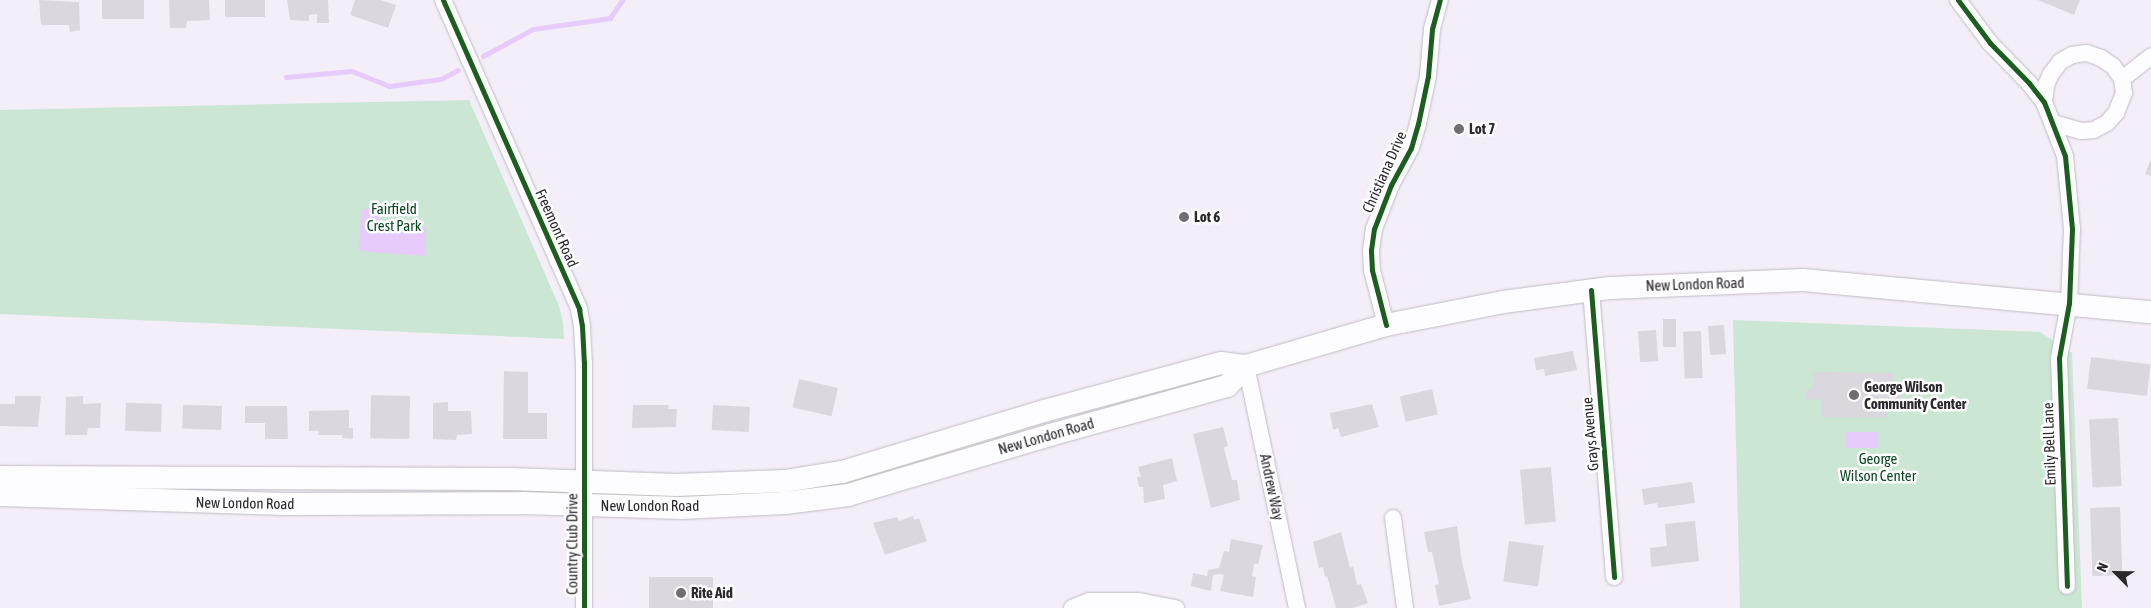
<!DOCTYPE html>
<html>
<head>
<meta charset="utf-8">
<style>
  body { margin:0 }
  #map { position:relative; width:2151px; height:608px; overflow:hidden; background:#f3eef8; font-family:"Asap Condensed",sans-serif }
  div>[style] { position:absolute }
  .green>* { inset:0; background:#cbe6d3 }
  .water>* { inset:0; background:#e6cbfb; transform-origin:0 0 }
  .stream>* { height:5px; margin:-2.5px; padding:0 2.5px; transform-origin:2.5px; border-radius:2.5px; background:#e6cbfb }
  .building>* { inset:0; background:#dbd7df; transform-origin:0 0 }
  .roads { filter:drop-shadow(0 0 1px #c0bcc3) drop-shadow(0 0 1px #c0bcc3) }
  .minor>* { height:16px; margin:-8px; padding:0 8px; transform-origin:8px; border-radius:8px; background:#fdfcfe }
  .secondary>* { height:22px; margin:-11px; padding:0 11px; transform-origin:11px; border-radius:11px; background:#fdfcfe }
  .cycleway>* { height:5px; margin:-2.5px; padding:0 2.5px; transform-origin:2.5px; border-radius:2.5px; background:#1b5e20 }
  .dots>* { width:14px; height:14px; translate:-50% -50%; box-sizing:border-box; border:2px solid #fff; border-radius:50% }
  span { translate:-50% -50%; white-space:nowrap; text-align:center; line-height:1.15; -webkit-text-stroke:5px #fff; paint-order:stroke }
  .poi-label { font-size:15px; color:#2c282e; font-weight:700 }
  .left { translate:0 -50%; text-align:left }
  .street-label { font-size:15px; color:#2c282e }
  .park-label { font-size:15px; color:#0a4720 }
  .north { position:absolute; left:2091px; top:548px; width:50px; height:50px; -webkit-text-stroke:4px #fff; paint-order:stroke; rotate:293deg; font-size:14px; font-weight:700; line-height:20px; text-align:center; color:#2c282e }
  .north::after { content:''; display:block; margin:auto; width:18px; height:22px; background:#2c282e; clip-path:polygon(50% 0,100% 100%,50% 72%,0 100%) }
</style>
</head>
<body>
<div id="map">
  <div class="green">
    <i style="clip-path:polygon(469px 100px,559px 306px,563px 322px,564px 339px,0 314px,0 110px)"></i>
    <i style="clip-path:polygon(1733px 320px,2040px 332px,2072px 353px,2082px 608px,1740px 608px)"></i>
  </div>
  <div class="water">
    <i style="clip-path:polygon(377px 208px,380px 226px,426px 227px,425px 256px,359px 251px,361px 209px)"></i>
    <i style="left:1846px;top:432px;width:32px;height:16px"></i>
  </div>
  <div class="stream">
    <i style="left:483px;top:56px;width:57px;rotate:-28.4deg"></i>
    <i style="left:533px;top:29px;width:78px;rotate:-8.1deg"></i>
    <i style="left:610px;top:18px;width:22px;rotate:-56deg"></i>
    <i style="left:286px;top:77px;width:66px;rotate:-5.2deg"></i>
    <i style="left:352px;top:71px;width:40px;rotate:22deg"></i>
    <i style="left:389px;top:86px;width:52px;rotate:-7.7deg"></i>
    <i style="left:441px;top:79px;width:19px;rotate:-28deg"></i>
  </div>
  <div class="building">
    <i style="clip-path:polygon(39px 0,79px 2px,80px 30px,70px 32px,69px 25px,41px 25px)"></i>
    <i style="left:102px;top:0;width:42px;height:19px"></i>
    <i style="clip-path:polygon(169px 0,209px 0,210px 20px,187px 21px,186px 28px,170px 28px)"></i>
    <i style="left:225px;top:0;width:40px;height:17px"></i>
    <i style="clip-path:polygon(287px 0,328px 0,329px 23px,317px 23px,317px 14px,309px 15px,309px 21px,290px 20px)"></i>
    <i style="clip-path:polygon(355px 0,380px 0,396px 5px,388px 28px,350px 15px)"></i>
    <i style="clip-path:polygon(2038px 0,2080px 0,2074px 15px)"></i>
    <i style="clip-path:polygon(2151px 159px,2151px 176px,2145px 174px)"></i>
    <i style="left:1663px;top:319px;width:13px;height:28px"></i>
    <i style="left:1724px;top:325px;width:29px;height:16px;rotate:86deg"></i>
    <i style="left:1656px;top:330px;width:31px;height:18px;rotate:86deg"></i>
    <i style="left:1701px;top:331px;width:47px;height:18px;rotate:88deg"></i>
    <i style="clip-path:polygon(1573px 351px,1577px 370px,1545px 376px,1544px 369px,1536px 370px,1534px 358px)"></i>
    <i style="left:2091px;top:357px;width:60px;height:32px;rotate:7deg"></i>
    <i style="clip-path:polygon(504px 371px,528px 372px,528px 413px,547px 413px,547px 439px,503px 439px)"></i>
    <i style="clip-path:polygon(1814px 372px,1894px 373px,1894px 390px,1901px 389px,1901px 400px,1886px 401px,1887px 417px,1821px 417px,1821px 399px,1806px 400px,1806px 390px,1812px 390px)"></i>
    <i style="left:799px;top:379px;width:40px;height:29px;rotate:13deg"></i>
    <i style="left:1432px;top:389px;width:26px;height:33px;rotate:77deg"></i>
    <i style="clip-path:polygon(15px 396px,41px 396px,38px 427px,0 426px,0 404px,15px 404px)"></i>
    <i style="clip-path:polygon(83px 396px,83px 404px,101px 403px,100px 428px,88px 428px,87px 435px,65px 435px,66px 397px)"></i>
    <i style="left:410px;top:396px;width:43px;height:39px;rotate:91deg"></i>
    <i style="clip-path:polygon(448px 402px,448px 411px,471px 411px,472px 434px,457px 435px,456px 440px,433px 439px,433px 403px)"></i>
    <i style="left:162px;top:404px;width:28px;height:36px;rotate:92deg"></i>
    <i style="clip-path:polygon(1372px 404px,1379px 427px,1341px 437px,1338px 428px,1333px 430px,1330px 413px)"></i>
    <i style="clip-path:polygon(633px 405px,669px 405px,668px 409px,677px 409px,676px 427px,632px 428px)"></i>
    <i style="left:713px;top:405px;width:37px;height:25px;rotate:3deg"></i>
    <i style="left:222px;top:406px;width:24px;height:39px;rotate:92deg"></i>
    <i style="clip-path:polygon(245px 406px,287px 406px,288px 439px,265px 439px,265px 423px,245px 423px)"></i>
    <i style="clip-path:polygon(349px 410px,349px 428px,353px 428px,353px 439px,342px 438px,342px 435px,318px 435px,319px 431px,309px 431px,309px 411px)"></i>
    <i style="left:2118px;top:418px;width:68px;height:29px;rotate:87deg"></i>
    <i style="clip-path:polygon(1223px 427px,1228px 446px,1224px 448px,1232px 480px,1237px 480px,1240px 500px,1211px 508px,1193px 434px)"></i>
    <i style="clip-path:polygon(1172px 458px,1177px 481px,1163px 485px,1165px 499px,1144px 503px,1143px 487px,1139px 487px,1137px 477px,1141px 477px,1138px 467px)"></i>
    <i style="left:1551px;top:467px;width:55px;height:31px;rotate:85deg"></i>
    <i style="clip-path:polygon(1692px 482px,1695px 503px,1658px 508px,1657px 503px,1644px 505px,1642px 489px)"></i>
    <i style="left:2120px;top:507px;width:68px;height:30px;rotate:88deg"></i>
    <i style="clip-path:polygon(913px 516px,914px 520px,919px 518px,927px 541px,885px 555px,873px 523px,897px 517px,899px 521px)"></i>
    <i style="clip-path:polygon(1695px 521px,1699px 561px,1651px 567px,1650px 548px,1667px 546px,1665px 524px)"></i>
    <i style="clip-path:polygon(1457px 526px,1462px 562px,1471px 599px,1439px 606px,1435px 585px,1439px 584px,1432px 552px,1428px 552px,1424px 532px)"></i>
    <i style="clip-path:polygon(1341px 532px,1350px 568px,1353px 566px,1357px 585px,1361px 584px,1368px 603px,1352px 608px,1336px 608px,1327px 576px,1325px 577px,1323px 567px,1319px 568px,1313px 542px)"></i>
    <i style="clip-path:polygon(1231px 539px,1263px 545px,1258px 564px,1254px 564px,1252px 576px,1256px 577px,1253px 597px,1220px 591px,1224px 575px,1221px 574px,1213px 575px,1211px 591px,1191px 586px,1193px 573px,1207px 576px,1208px 570px,1219px 568px,1224px 551px,1229px 552px)"></i>
    <i style="left:1509px;top:541px;width:35px;height:41px;rotate:8deg"></i>
    <i style="left:649px;top:577px;width:64px;height:31px"></i>
  </div>
  <div class="roads">
    <div class="minor">
      <i style="left:443px;top:0;width:338px;rotate:66.2deg"></i>
      <i style="left:579px;top:309px;width:17px;rotate:80deg"></i>
      <i style="left:582px;top:326px;width:36px;rotate:87deg"></i>
      <i style="left:584px;top:362px;width:246px;rotate:90deg"></i>
      <i style="left:1958px;top:0;width:54px;rotate:53.3deg"></i>
      <i style="left:1990px;top:43px;width:56px;rotate:45.7deg"></i>
      <i style="left:2029px;top:83px;width:24px;rotate:52deg"></i>
      <i style="left:2044px;top:102px;width:58px;rotate:68.7deg"></i>
      <i style="left:2065px;top:156px;width:73px;rotate:84.5deg"></i>
      <i style="left:2072px;top:229px;width:74px;rotate:92.3deg"></i>
      <i style="left:2069px;top:303px;width:56px;rotate:100.3deg"></i>
      <i style="left:2059px;top:358px;width:228px;rotate:88deg"></i>
      <i style="left:2122px;top:79px;width:37px;rotate:-38deg"></i>
      <i style="left:2044px;top:102px;width:17px;rotate:-83deg"></i>
      <i style="left:2046px;top:85px;width:12px;rotate:-66deg"></i>
      <i style="left:2051px;top:74px;width:15px;rotate:-53deg"></i>
      <i style="left:2060px;top:62px;width:14px;rotate:-30deg"></i>
      <i style="left:2072px;top:55px;width:15px;rotate:-8deg"></i>
      <i style="left:2087px;top:53px;width:15px;rotate:20deg"></i>
      <i style="left:2101px;top:58px;width:14px;rotate:34deg"></i>
      <i style="left:2113px;top:66px;width:16px;rotate:55deg"></i>
      <i style="left:2122px;top:79px;width:14px;rotate:82deg"></i>
      <i style="left:2124px;top:93px;width:22px;rotate:112deg"></i>
      <i style="left:2116px;top:113px;width:13px;rotate:132deg"></i>
      <i style="left:2107px;top:123px;width:15px;rotate:152deg"></i>
      <i style="left:2094px;top:130px;width:13px;rotate:176deg"></i>
      <i style="left:2081px;top:131px;width:29px;rotate:-164deg"></i>
      <i style="left:1591px;top:290px;width:288px;rotate:85.4deg"></i>
      <i style="left:1386px;top:325px;width:57px;rotate:-104.3deg"></i>
      <i style="left:1372px;top:270px;width:20px;rotate:-93deg"></i>
      <i style="left:1371px;top:250px;width:21px;rotate:-82deg"></i>
      <i style="left:1374px;top:229px;width:47px;rotate:-68.9deg"></i>
      <i style="left:1391px;top:185px;width:42px;rotate:-61.6deg"></i>
      <i style="left:1411px;top:148px;width:25px;rotate:-74deg"></i>
      <i style="left:1418px;top:124px;width:49px;rotate:-78.2deg"></i>
      <i style="left:1428px;top:76px;width:47px;rotate:-85.1deg"></i>
      <i style="left:1432px;top:29px;width:30px;rotate:-75deg"></i>
      <i style="left:1246px;top:366px;width:247px;rotate:78.1deg"></i>
      <i style="left:1393px;top:518px;width:91px;rotate:82.4deg"></i>
      <i style="left:1072px;top:608px;width:18px;rotate:-22deg"></i>
      <i style="left:1089px;top:601px;width:50px"></i>
      <i style="left:1139px;top:601px;width:38px;rotate:11deg"></i>
    </div>
    <div class="secondary">
      <i style="left:0;top:477px;width:511px;rotate:0.22deg"></i>
      <i style="left:511px;top:479px;width:165px;rotate:2.1deg"></i>
      <i style="left:676px;top:485px;width:109px;rotate:-2.1deg"></i>
      <i style="left:785px;top:481px;width:58px;rotate:-9deg"></i>
      <i style="left:842px;top:472px;width:211px;rotate:-16.8deg"></i>
      <i style="left:1044px;top:411px;width:183px;rotate:-15.2deg"></i>
      <i style="left:1221px;top:363px;width:25px;rotate:7deg"></i>
      <i style="left:1246px;top:366px;width:146px;rotate:-16.3deg"></i>
      <i style="left:1386px;top:325px;width:119px;rotate:-11.1deg"></i>
      <i style="left:1503px;top:302px;width:108px;rotate:-7.5deg"></i>
      <i style="left:1610px;top:288px;width:193px;rotate:-2.4deg"></i>
      <i style="left:1803px;top:280px;width:349px;rotate:5.3deg"></i>
      <i style="left:0;top:495px;width:284px;rotate:1.8deg"></i>
      <i style="left:284px;top:504px;width:239px;rotate:-0.2deg"></i>
      <i style="left:523px;top:503px;width:159px;rotate:1.8deg"></i>
      <i style="left:682px;top:508px;width:103px;rotate:-2.8deg"></i>
      <i style="left:785px;top:503px;width:64px;rotate:-7.2deg"></i>
      <i style="left:848px;top:495px;width:211px;rotate:-16.5deg"></i>
      <i style="left:1050px;top:435px;width:184px;rotate:-15.5deg"></i>
      <i style="left:1227px;top:386px;width:28px;rotate:-46deg"></i>
    </div>
  </div>
  <div class="cycleway">
    <i style="left:443px;top:0;width:338px;rotate:66.2deg"></i>
    <i style="left:579px;top:309px;width:17px;rotate:80deg"></i>
    <i style="left:582px;top:326px;width:36px;rotate:87deg"></i>
    <i style="left:584px;top:362px;width:246px;rotate:90deg"></i>
    <i style="left:1958px;top:0;width:54px;rotate:53.3deg"></i>
    <i style="left:1990px;top:43px;width:56px;rotate:45.7deg"></i>
    <i style="left:2029px;top:83px;width:24px;rotate:52deg"></i>
    <i style="left:2044px;top:102px;width:58px;rotate:68.7deg"></i>
    <i style="left:2065px;top:156px;width:73px;rotate:84.5deg"></i>
    <i style="left:2072px;top:229px;width:74px;rotate:92.3deg"></i>
    <i style="left:2069px;top:303px;width:56px;rotate:100.3deg"></i>
    <i style="left:2059px;top:358px;width:228px;rotate:88deg"></i>
    <i style="left:1591px;top:290px;width:288px;rotate:85.4deg"></i>
    <i style="left:1386px;top:325px;width:57px;rotate:-104.3deg"></i>
    <i style="left:1372px;top:270px;width:20px;rotate:-93deg"></i>
    <i style="left:1371px;top:250px;width:21px;rotate:-82deg"></i>
    <i style="left:1374px;top:229px;width:47px;rotate:-68.9deg"></i>
    <i style="left:1391px;top:185px;width:42px;rotate:-61.6deg"></i>
    <i style="left:1411px;top:148px;width:25px;rotate:-74deg"></i>
    <i style="left:1418px;top:124px;width:49px;rotate:-78.2deg"></i>
    <i style="left:1428px;top:76px;width:47px;rotate:-85.1deg"></i>
    <i style="left:1432px;top:29px;width:30px;rotate:-75deg"></i>
  </div>
  <div class="dots">
    <i style="left:1459px;top:129px;background:#726d75"></i>
    <i style="left:1184px;top:217px;background:#726d75"></i>
    <i style="left:1854px;top:395px;background:#726d75"></i>
    <i style="left:681px;top:593px;background:#726d75"></i>
  </div>
  <div class="poi-label">
    <span class="left" style="left:1469px;top:129px">Lot 7</span>
    <span class="left" style="left:1194px;top:217px">Lot 6</span>
    <span class="left" style="left:1864px;top:395px">George Wilson<br>Community Center</span>
    <span class="left" style="left:691px;top:593px">Rite Aid</span>
  </div>
  <div class="street-label">
    <span style="left:1384px;top:172px;rotate:-66deg">Christiana Drive</span>
    <span style="left:557px;top:228px;rotate:66deg">Freemont Road</span>
    <span style="left:1695px;top:284px;rotate:-2deg">New London Road</span>
    <span style="left:1590px;top:434px;rotate:-95deg">Grays Avenue</span>
    <span style="left:1046px;top:436px;rotate:-16deg">New London Road</span>
    <span style="left:2049px;top:444px;rotate:-92deg">Emily Bell Lane</span>
    <span style="left:1272px;top:487px;rotate:78deg">Andrew Way</span>
    <span style="left:245px;top:503px;rotate:1deg">New London Road</span>
    <span style="left:650px;top:506px">New London Road</span>
    <span style="left:572px;top:544px;rotate:-90deg">Country Club Drive</span>
  </div>
  <div class="park-label">
    <span style="left:394px;top:217px">Fairfield<br>Crest Park</span>
    <span style="left:1878px;top:467px">George<br>Wilson Center</span>
  </div>
  <div class="north">N</div>
</div>
</body>
</html>
